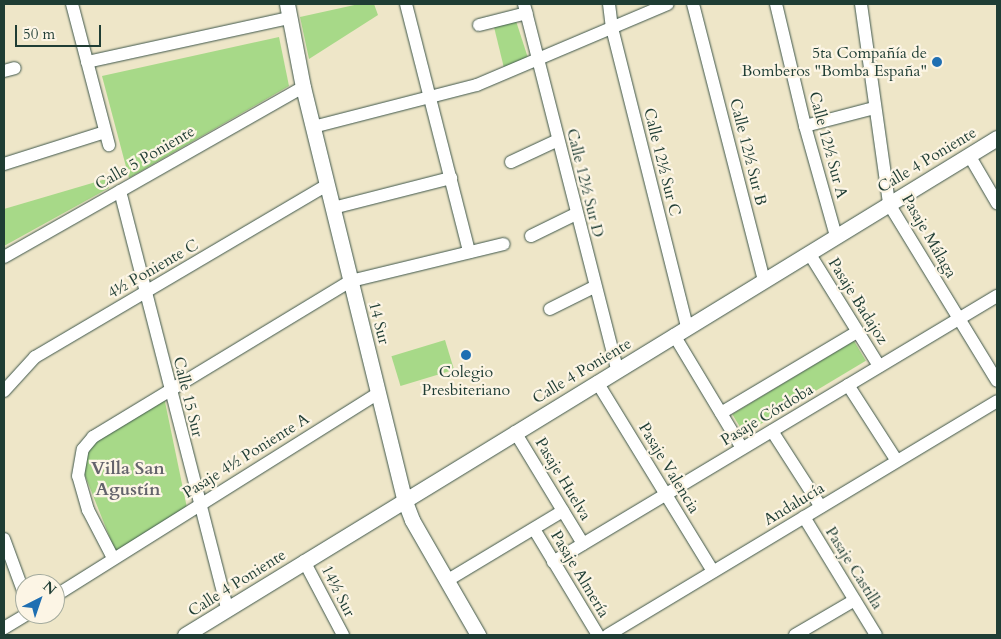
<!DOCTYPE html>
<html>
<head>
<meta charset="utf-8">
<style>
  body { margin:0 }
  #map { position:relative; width:1001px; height:639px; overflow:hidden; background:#eee6c8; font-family:Cardo,serif }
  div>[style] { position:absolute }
  .green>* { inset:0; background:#a7d988; transform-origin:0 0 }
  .roads { filter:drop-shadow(0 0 1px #3e564a) drop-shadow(0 0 1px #3e564a) }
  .minor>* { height:12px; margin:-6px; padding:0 6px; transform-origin:6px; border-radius:6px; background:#fff }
  .tertiary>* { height:15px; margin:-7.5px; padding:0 7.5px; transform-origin:7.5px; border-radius:7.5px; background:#fff }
  .dots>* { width:14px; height:14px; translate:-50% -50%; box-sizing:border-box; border:2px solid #fcf5e5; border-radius:50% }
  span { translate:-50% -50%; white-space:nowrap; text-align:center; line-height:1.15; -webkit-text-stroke:4.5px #fcf5e5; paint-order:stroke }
  .poi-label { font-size:16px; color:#1f3d34 }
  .right { translate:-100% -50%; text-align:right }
  .street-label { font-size:16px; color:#1f3d34 }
  .neighbourhood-label { font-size:18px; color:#63636b; font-weight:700 }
  .frame { position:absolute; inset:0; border:5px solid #1f3d34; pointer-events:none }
  .north { position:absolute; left:15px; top:574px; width:50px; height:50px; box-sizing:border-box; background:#fcf5e5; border:1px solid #a4ab9e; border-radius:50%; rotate:41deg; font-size:14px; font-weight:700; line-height:20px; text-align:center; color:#1f3d34 }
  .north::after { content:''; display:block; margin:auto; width:18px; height:22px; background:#1f6fb2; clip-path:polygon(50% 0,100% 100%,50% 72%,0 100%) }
  .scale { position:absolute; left:15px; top:25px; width:86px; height:22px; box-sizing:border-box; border:2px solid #1f3d34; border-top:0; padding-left:6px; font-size:15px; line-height:18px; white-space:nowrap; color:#1f3d34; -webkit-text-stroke:4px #fcf5e5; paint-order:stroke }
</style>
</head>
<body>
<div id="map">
  <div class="green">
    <i style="clip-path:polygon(359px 4px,374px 4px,378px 15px,309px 59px,300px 17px)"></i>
    <i style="clip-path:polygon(516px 21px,528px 58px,504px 68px,494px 27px)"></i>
    <i style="clip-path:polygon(279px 37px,289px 86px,129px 178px,102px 76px)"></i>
    <i style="clip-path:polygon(106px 179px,109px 188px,4px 246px,4px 209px)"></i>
    <i style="left:445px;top:340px;width:31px;height:56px;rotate:73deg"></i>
    <i style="left:854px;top:341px;width:23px;height:142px;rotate:59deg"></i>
    <i style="clip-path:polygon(164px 397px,187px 508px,116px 553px,82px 468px,92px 443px)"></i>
  </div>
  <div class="roads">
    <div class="minor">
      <i style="left:72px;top:4px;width:146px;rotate:75.3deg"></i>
      <i style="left:406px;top:4px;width:256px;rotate:75.7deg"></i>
      <i style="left:524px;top:4px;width:378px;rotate:75.7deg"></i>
      <i style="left:609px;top:4px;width:24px;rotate:83deg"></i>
      <i style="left:612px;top:28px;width:308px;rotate:75.9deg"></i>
      <i style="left:693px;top:4px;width:285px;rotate:75.6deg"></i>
      <i style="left:776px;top:4px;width:125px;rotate:76.6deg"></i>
      <i style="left:805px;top:126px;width:114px;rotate:74.3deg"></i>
      <i style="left:861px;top:4px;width:202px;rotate:82deg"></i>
      <i style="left:889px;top:204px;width:207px;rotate:58.6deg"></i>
      <i style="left:479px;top:25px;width:49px;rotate:-14deg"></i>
      <i style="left:87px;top:62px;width:206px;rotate:-12.3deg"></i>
      <i style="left:4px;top:71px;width:11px;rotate:-15deg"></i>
      <i style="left:805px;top:126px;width:71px;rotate:-14.6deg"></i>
      <i style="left:313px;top:127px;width:169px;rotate:-14.4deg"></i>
      <i style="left:477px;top:85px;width:207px;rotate:-23deg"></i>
      <i style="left:969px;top:155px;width:56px;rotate:59.7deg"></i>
      <i style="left:511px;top:162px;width:52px;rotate:-25.1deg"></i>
      <i style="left:4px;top:164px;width:106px;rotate:-17.6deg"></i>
      <i style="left:120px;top:191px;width:431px;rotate:75.6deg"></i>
      <i style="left:333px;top:208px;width:122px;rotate:-14.3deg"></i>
      <i style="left:531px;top:236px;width:50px;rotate:-26.1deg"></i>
      <i style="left:809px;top:253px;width:133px;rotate:58.2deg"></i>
      <i style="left:4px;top:257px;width:344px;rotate:-29.6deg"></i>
      <i style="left:550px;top:309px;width:49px;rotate:-26.6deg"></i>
      <i style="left:674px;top:335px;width:132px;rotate:59deg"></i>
      <i style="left:597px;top:382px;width:222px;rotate:58.5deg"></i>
      <i style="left:848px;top:385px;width:90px;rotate:57.2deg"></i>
      <i style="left:4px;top:391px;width:46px;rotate:-47.6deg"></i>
      <i style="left:35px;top:357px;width:339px;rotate:-30.5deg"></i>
      <i style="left:721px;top:413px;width:158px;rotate:-30.8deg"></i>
      <i style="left:772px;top:431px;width:90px;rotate:57.2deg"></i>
      <i style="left:515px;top:432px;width:131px;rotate:58.7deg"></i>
      <i style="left:804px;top:517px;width:138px;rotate:58.6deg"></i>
      <i style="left:534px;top:529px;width:124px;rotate:58.9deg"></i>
      <i style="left:4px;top:539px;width:61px;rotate:69.8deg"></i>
      <i style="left:113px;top:558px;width:54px;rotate:-117.5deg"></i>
      <i style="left:88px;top:510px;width:35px;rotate:-106deg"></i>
      <i style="left:78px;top:476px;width:27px;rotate:-80deg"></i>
      <i style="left:83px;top:449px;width:16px;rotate:-50deg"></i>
      <i style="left:93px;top:437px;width:301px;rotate:-31.2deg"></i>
      <i style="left:351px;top:281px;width:157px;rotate:-13.6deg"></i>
      <i style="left:304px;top:561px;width:84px;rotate:62.2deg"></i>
      <i style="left:553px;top:562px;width:518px;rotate:-30.93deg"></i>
      <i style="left:448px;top:580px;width:134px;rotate:-31deg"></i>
      <i style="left:55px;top:596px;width:381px;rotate:-32.1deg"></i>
      <i style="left:4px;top:628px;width:27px;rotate:-31deg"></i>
      <i style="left:608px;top:635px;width:454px;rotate:-31deg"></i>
      <i style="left:795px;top:635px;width:69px;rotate:-30.3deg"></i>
    </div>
    <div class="tertiary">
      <i style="left:287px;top:4px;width:85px;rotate:79.1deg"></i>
      <i style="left:303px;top:87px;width:424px;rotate:76.2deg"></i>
      <i style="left:404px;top:499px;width:22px;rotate:69deg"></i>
      <i style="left:412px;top:520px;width:133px;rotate:60.1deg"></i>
      <i style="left:185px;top:635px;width:952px;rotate:-31.47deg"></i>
    </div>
  </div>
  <div class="dots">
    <i style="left:937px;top:62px;background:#1f6fb2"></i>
    <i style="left:466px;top:355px;background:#1f6fb2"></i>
  </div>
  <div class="poi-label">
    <span class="right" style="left:927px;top:62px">5ta Compañía de<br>Bomberos "Bomba España"</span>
    <span style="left:466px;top:381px">Colegio<br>Presbiteriano</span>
  </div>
  <div class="street-label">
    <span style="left:828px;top:145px;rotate:75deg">Calle 12½ Sur A</span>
    <span style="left:748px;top:152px;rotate:76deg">Calle 12½ Sur B</span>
    <span style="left:145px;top:158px;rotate:-30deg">Calle 5 Poniente</span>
    <span style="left:927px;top:160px;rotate:-31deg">Calle 4 Poniente</span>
    <span style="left:662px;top:162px;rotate:76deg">Calle 12½ Sur C</span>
    <span style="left:585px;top:183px;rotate:76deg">Calle 12½ Sur D</span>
    <span style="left:929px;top:236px;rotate:60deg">Pasaje Málaga</span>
    <span style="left:153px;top:269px;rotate:-30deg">4½ Poniente C</span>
    <span style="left:858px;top:301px;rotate:58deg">Pasaje Badajoz</span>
    <span style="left:379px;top:323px;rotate:76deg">14 Sur</span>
    <span style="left:582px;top:371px;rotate:-31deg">Calle 4 Poniente</span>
    <span style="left:188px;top:397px;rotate:76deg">Calle 15 Sur</span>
    <span style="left:767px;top:415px;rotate:-31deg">Pasaje Córdoba</span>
    <span style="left:246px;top:456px;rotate:-32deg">Pasaje 4½ Poniente A</span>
    <span style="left:669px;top:468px;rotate:59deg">Pasaje Valencia</span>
    <span style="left:563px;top:479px;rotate:59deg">Pasaje Huelva</span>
    <span style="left:794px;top:504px;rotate:-31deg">Andalucía</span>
    <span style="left:854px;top:568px;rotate:58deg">Pasaje Castilla</span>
    <span style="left:580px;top:574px;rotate:59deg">Pasaje Almería</span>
    <span style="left:237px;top:583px;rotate:-32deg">Calle 4 Poniente</span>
    <span style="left:338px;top:591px;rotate:63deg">14½ Sur</span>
  </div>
  <div class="neighbourhood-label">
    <span style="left:128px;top:480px">Villa San<br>Agustín</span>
  </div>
  <div class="frame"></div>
  <div class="north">N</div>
  <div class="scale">50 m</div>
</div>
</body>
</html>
